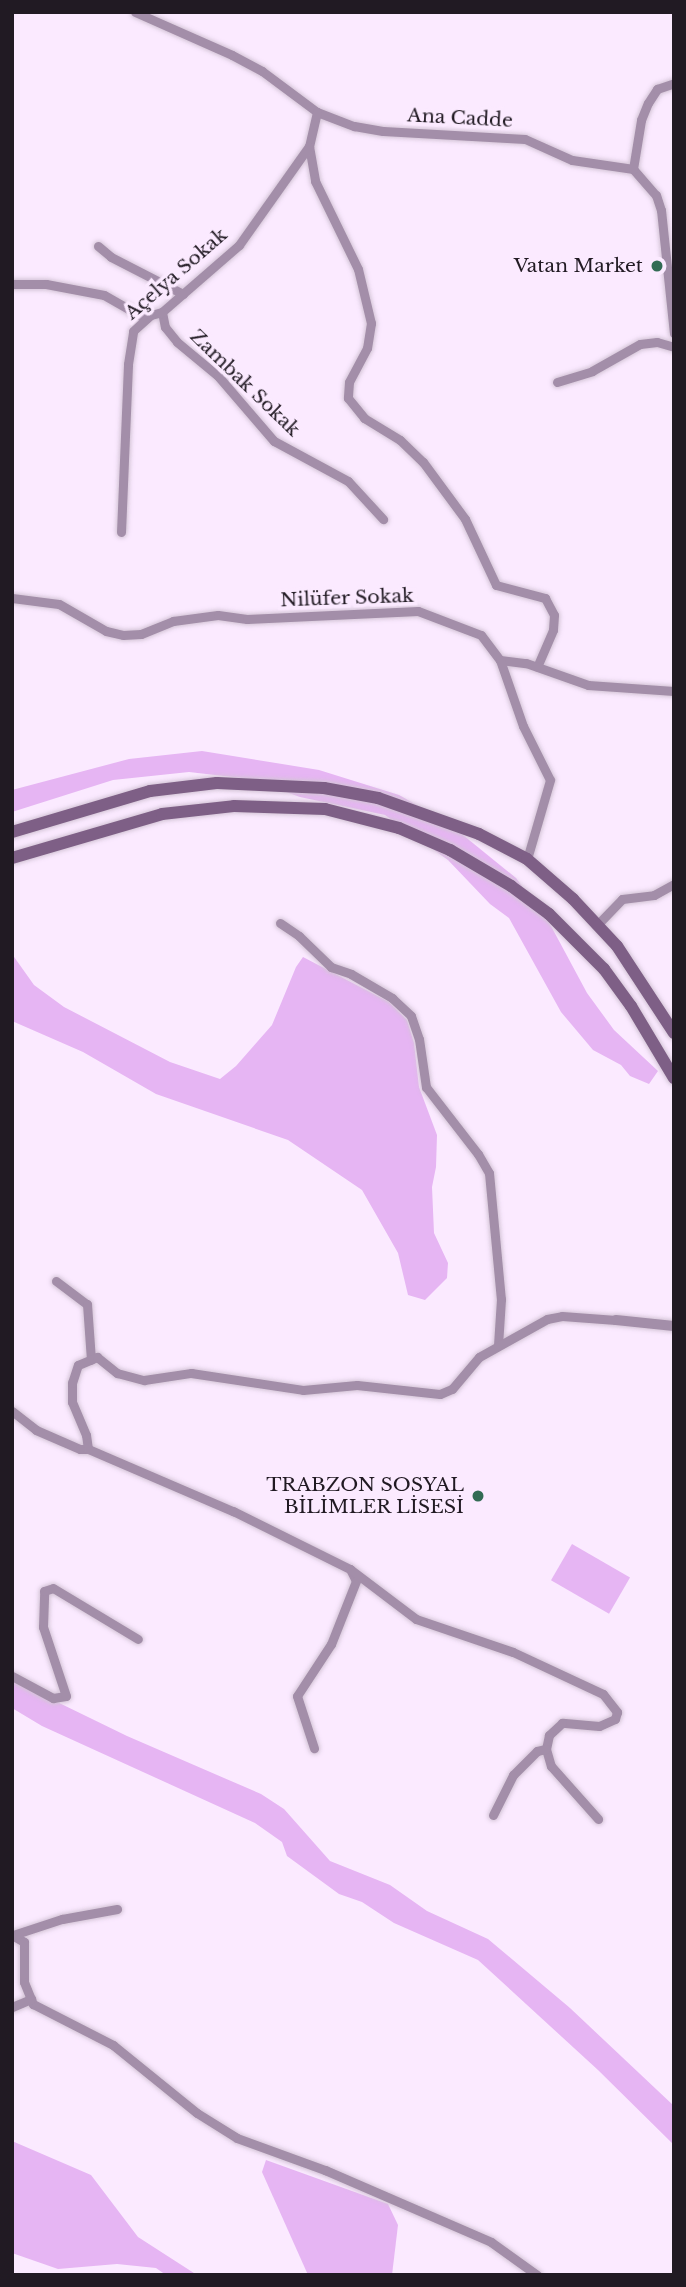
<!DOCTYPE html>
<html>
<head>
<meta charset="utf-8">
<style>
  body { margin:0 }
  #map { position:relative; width:686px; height:2287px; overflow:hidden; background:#fbeaff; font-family:"Libre Baskerville",serif }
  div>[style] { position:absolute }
  .green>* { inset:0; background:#e6b5f3; transform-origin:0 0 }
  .roads { filter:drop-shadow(0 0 2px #d4c5d7) drop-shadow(0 0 2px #d4c5d7) }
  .minor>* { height:9px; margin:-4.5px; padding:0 4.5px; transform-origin:4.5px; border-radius:4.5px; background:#a38ea9 }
  .tertiary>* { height:10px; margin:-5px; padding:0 5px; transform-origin:5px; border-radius:5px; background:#a38ea9 }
  .secondary>* { height:12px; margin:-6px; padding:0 6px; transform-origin:6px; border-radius:6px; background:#7e5f86 }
  .dots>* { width:19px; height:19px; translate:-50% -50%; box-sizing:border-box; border:4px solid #fbeaff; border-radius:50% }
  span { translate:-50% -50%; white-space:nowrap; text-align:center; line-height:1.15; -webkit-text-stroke:7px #fbeaff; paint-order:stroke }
  .street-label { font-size:19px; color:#211a23 }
  .poi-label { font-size:19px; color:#211a23 }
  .right { translate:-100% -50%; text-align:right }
  .frame { position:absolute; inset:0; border:14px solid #211a23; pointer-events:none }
</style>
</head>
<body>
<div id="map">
  <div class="green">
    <i style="clip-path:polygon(202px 751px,319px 770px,399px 795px,447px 822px,516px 878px,551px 926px,587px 993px,614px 1030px,658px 1071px,649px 1084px,630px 1076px,621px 1065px,593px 1050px,561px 1012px,509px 918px,490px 904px,448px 860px,385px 815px,300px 797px,250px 779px,189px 772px,113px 780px,12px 812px,12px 790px,129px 759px)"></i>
    <i style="clip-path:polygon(12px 954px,34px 985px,64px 1007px,170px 1062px,220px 1079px,236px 1066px,272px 1025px,296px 967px,303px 957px,389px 1002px,407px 1020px,414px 1043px,419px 1087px,437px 1135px,436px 1167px,432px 1187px,434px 1233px,448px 1263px,447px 1278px,425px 1300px,408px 1295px,398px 1253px,362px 1190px,288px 1140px,156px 1094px,83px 1052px,12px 1021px)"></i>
    <i style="left:572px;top:1544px;width:67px;height:42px;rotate:30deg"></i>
    <i style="clip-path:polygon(12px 1680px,127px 1736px,261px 1794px,284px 1809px,330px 1861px,390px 1885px,427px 1911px,488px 1939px,570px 2008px,674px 2106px,674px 2145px,598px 2070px,478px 1960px,394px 1923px,362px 1902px,339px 1894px,287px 1856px,282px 1842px,255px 1823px,42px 1726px,12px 1708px)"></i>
    <i style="clip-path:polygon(12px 2141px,91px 2175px,138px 2237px,197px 2275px,166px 2275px,156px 2268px,117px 2264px,58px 2269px,12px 2253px)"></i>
    <i style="clip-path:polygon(266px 2160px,388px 2204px,398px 2225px,392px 2275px,308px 2275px,262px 2172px)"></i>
  </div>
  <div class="roads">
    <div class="minor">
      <i style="left:135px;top:12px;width:106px;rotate:23.9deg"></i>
      <i style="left:232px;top:55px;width:34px;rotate:28deg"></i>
      <i style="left:262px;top:71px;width:69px;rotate:36.7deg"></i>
      <i style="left:317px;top:112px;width:40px;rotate:21deg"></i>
      <i style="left:354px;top:126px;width:29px;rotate:10deg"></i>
      <i style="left:383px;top:131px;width:142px;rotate:3.2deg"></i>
      <i style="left:525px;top:139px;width:51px;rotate:24.1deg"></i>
      <i style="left:572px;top:160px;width:62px;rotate:8.4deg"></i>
      <i style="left:633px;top:169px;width:35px;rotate:49deg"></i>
      <i style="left:656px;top:195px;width:16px;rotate:72deg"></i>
      <i style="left:661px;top:210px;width:124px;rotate:84deg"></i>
      <i style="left:317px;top:112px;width:35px;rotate:103deg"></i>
      <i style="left:309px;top:146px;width:36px;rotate:80deg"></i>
      <i style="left:315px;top:181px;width:98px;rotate:64deg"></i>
      <i style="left:358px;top:269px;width:56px;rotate:76.5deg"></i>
      <i style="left:371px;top:323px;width:25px;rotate:99deg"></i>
      <i style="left:367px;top:348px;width:38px;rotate:118deg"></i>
      <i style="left:349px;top:382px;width:16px;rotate:94deg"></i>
      <i style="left:348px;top:398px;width:26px;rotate:51deg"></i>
      <i style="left:364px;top:418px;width:42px;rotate:31.4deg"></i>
      <i style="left:400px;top:440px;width:32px;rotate:44deg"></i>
      <i style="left:423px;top:462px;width:71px;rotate:53.6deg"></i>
      <i style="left:465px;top:519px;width:73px;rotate:64.8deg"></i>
      <i style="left:496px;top:585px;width:51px;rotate:14.9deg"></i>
      <i style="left:545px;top:598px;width:19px;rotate:62deg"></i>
      <i style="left:554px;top:615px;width:15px;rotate:94deg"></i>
      <i style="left:553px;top:630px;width:40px;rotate:113.4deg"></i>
      <i style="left:633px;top:169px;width:50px;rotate:-80.7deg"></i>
      <i style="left:641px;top:120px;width:18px;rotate:-68deg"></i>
      <i style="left:648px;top:103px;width:17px;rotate:-57deg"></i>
      <i style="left:657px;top:89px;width:18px;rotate:-19deg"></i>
      <i style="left:98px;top:246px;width:17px;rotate:40deg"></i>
      <i style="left:111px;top:257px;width:81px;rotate:27.2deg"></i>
      <i style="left:12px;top:284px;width:34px"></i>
      <i style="left:46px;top:284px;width:59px;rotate:10.7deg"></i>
      <i style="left:104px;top:295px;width:48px;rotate:29.7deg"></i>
      <i style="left:162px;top:312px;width:15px;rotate:79deg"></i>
      <i style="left:165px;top:327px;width:19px;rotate:51deg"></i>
      <i style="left:177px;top:342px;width:53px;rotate:39.7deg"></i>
      <i style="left:218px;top:376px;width:86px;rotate:49.3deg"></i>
      <i style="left:274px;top:441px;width:84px;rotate:28.4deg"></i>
      <i style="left:348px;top:481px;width:52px;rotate:47.4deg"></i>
      <i style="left:557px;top:382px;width:37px;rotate:-17deg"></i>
      <i style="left:592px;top:371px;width:55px;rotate:-29.4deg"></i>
      <i style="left:640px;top:344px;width:17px;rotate:-7deg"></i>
      <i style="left:657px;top:342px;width:18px;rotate:16deg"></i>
      <i style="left:121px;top:532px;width:168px;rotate:-87.6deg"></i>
      <i style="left:128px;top:364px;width:33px;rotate:-81deg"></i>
      <i style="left:133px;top:331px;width:24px;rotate:-42deg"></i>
      <i style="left:151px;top:315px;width:11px;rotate:-15deg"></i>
      <i style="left:162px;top:312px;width:102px;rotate:-41deg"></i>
      <i style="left:239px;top:245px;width:121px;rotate:-54.7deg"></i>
      <i style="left:12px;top:598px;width:47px;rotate:7.3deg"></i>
      <i style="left:59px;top:604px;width:54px;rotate:29.9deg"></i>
      <i style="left:106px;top:631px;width:17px;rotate:13deg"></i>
      <i style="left:123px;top:635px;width:18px;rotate:-3deg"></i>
      <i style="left:141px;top:634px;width:35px;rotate:-22deg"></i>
      <i style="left:173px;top:621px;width:45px;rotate:-7.6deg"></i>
      <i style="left:218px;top:615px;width:29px;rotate:8deg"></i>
      <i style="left:247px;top:619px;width:171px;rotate:-2.7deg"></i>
      <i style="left:418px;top:611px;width:67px;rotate:20.9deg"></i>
      <i style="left:481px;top:635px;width:31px;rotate:53deg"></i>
      <i style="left:500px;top:660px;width:26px;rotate:7deg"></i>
      <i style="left:526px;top:663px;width:66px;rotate:19.5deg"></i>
      <i style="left:588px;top:685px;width:86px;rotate:4deg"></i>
      <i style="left:500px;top:660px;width:70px;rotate:70.8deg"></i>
      <i style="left:523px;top:726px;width:60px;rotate:63.4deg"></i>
      <i style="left:550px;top:780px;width:82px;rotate:106.2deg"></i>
      <i style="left:280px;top:923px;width:23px;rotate:34deg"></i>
      <i style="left:299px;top:936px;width:45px;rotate:44.1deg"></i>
      <i style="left:331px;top:967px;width:21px;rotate:19deg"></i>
      <i style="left:351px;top:974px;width:48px;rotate:30.3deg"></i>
      <i style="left:392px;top:998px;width:26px;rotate:43deg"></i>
      <i style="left:411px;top:1016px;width:24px;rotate:71deg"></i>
      <i style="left:419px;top:1039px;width:49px;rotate:81.7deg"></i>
      <i style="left:426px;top:1087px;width:85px;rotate:52.2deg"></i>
      <i style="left:478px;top:1154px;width:22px;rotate:60deg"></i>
      <i style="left:489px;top:1173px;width:127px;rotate:84.6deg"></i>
      <i style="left:501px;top:1299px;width:47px;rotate:93.7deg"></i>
      <i style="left:597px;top:925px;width:36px;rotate:-46deg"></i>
      <i style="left:622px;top:899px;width:32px;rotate:-7deg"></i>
      <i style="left:654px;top:895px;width:23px;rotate:-29deg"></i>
      <i style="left:56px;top:1281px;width:39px;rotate:37deg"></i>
      <i style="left:87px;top:1304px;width:56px;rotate:85.9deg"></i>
      <i style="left:12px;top:1411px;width:31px;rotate:38deg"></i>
      <i style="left:36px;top:1430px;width:48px;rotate:23.4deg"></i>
      <i style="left:80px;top:1449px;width:8px"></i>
      <i style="left:88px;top:1449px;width:14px;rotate:-98deg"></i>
      <i style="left:86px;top:1435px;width:36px;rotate:-113deg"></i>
      <i style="left:72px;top:1402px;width:19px;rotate:-90deg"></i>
      <i style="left:72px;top:1383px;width:19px;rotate:-72deg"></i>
      <i style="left:78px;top:1365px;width:21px;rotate:-23deg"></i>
      <i style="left:97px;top:1357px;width:26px;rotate:39deg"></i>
      <i style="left:117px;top:1373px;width:28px;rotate:15deg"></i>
      <i style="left:144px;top:1380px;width:48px;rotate:-8.5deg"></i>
      <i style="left:191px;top:1373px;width:113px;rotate:8.6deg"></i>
      <i style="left:303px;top:1390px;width:54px;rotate:-5.3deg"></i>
      <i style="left:357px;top:1385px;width:83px;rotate:6.2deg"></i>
      <i style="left:440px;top:1394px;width:13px;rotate:-23deg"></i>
      <i style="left:452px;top:1389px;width:42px;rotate:-49.8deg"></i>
      <i style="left:479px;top:1357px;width:78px;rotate:-29.2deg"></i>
      <i style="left:547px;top:1319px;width:15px;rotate:-11deg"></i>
      <i style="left:562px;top:1316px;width:54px;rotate:4.2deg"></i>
      <i style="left:88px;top:1449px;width:158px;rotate:23.2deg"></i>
      <i style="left:233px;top:1511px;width:131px;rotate:26.4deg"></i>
      <i style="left:350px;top:1569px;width:13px;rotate:63deg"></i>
      <i style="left:356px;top:1581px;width:68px;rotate:111.6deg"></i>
      <i style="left:331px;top:1644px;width:62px;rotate:123.2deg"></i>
      <i style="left:297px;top:1696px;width:55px;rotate:71.9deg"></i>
      <i style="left:350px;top:1569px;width:83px;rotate:37.1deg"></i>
      <i style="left:416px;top:1619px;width:102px;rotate:18.8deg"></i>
      <i style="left:513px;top:1652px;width:99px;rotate:25deg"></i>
      <i style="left:603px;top:1694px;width:23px;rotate:52deg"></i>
      <i style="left:617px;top:1712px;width:7px;rotate:106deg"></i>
      <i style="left:615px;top:1719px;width:17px;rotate:156deg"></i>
      <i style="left:599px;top:1726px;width:37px;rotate:-175deg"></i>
      <i style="left:562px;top:1723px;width:18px;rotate:137deg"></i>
      <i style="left:549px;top:1735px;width:14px;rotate:102deg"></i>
      <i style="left:546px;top:1749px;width:18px;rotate:74deg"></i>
      <i style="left:551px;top:1766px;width:71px;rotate:48.4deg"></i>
      <i style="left:12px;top:1676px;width:47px;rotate:28.2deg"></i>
      <i style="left:53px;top:1698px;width:13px;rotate:-9deg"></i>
      <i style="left:66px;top:1696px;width:73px;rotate:-108.4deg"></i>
      <i style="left:43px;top:1627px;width:36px;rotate:-88deg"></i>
      <i style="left:44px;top:1591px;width:9px;rotate:-18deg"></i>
      <i style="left:53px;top:1588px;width:99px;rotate:31deg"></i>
      <i style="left:493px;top:1815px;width:45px;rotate:-63.4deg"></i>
      <i style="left:513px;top:1775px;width:34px;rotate:-45deg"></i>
      <i style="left:537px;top:1751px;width:9px;rotate:-13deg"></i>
      <i style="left:12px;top:1935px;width:14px;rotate:30deg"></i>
      <i style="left:24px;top:1942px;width:40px;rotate:90deg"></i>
      <i style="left:24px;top:1982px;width:24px;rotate:68deg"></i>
      <i style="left:33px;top:2004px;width:90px;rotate:27.1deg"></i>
      <i style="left:113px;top:2045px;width:108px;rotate:39deg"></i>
      <i style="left:197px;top:2113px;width:47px;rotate:32deg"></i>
      <i style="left:237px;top:2138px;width:94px;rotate:20deg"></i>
      <i style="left:325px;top:2170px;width:181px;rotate:23.4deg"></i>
      <i style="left:491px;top:2242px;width:57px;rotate:35.7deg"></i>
      <i style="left:13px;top:1935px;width:52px;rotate:-18.1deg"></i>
      <i style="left:62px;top:1919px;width:56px;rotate:-10.3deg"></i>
      <i style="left:12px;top:2007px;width:21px;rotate:-23deg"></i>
    </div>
    <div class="tertiary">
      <i style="left:616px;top:1320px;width:58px;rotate:5.9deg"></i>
    </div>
    <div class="secondary">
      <i style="left:12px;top:832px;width:144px;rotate:-16.5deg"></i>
      <i style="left:150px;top:791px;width:67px;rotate:-6.8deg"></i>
      <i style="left:217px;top:783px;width:107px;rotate:2.7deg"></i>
      <i style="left:324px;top:788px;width:55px;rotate:10.5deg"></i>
      <i style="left:378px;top:798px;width:107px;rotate:19.6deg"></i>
      <i style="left:479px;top:834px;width:54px;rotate:27.5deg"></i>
      <i style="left:527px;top:859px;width:61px;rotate:41deg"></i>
      <i style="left:573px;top:899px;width:64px;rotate:46.9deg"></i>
      <i style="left:617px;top:946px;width:104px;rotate:56.8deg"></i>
      <i style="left:12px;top:858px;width:156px;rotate:-16.3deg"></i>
      <i style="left:162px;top:814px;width:72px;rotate:-6.3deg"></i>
      <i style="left:234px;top:806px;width:91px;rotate:1.9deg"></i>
      <i style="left:325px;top:809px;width:76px;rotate:14.4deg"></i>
      <i style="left:399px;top:828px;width:56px;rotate:23.3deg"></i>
      <i style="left:450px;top:850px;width:71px;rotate:30.5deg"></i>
      <i style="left:511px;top:886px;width:47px;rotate:36.4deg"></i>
      <i style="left:549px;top:914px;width:78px;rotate:45deg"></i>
      <i style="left:604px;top:969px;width:46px;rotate:53.9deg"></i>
      <i style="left:631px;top:1006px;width:84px;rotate:59.2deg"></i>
    </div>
  </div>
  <div class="dots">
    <i style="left:657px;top:266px;background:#326b54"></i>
    <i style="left:478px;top:1496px;background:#326b54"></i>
  </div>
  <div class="street-label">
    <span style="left:460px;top:118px;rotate:3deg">Ana Cadde</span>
    <span style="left:176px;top:274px;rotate:-41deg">Açelya Sokak</span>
    <span style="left:245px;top:383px;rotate:44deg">Zambak Sokak</span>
    <span style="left:347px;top:598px;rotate:-2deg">Nilüfer Sokak</span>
  </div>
  <div class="poi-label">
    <span class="right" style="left:643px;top:266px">Vatan Market</span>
    <span class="right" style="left:464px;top:1496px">TRABZON SOSYAL<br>BİLİMLER LİSESİ</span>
  </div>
  <div class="frame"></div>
</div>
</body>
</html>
